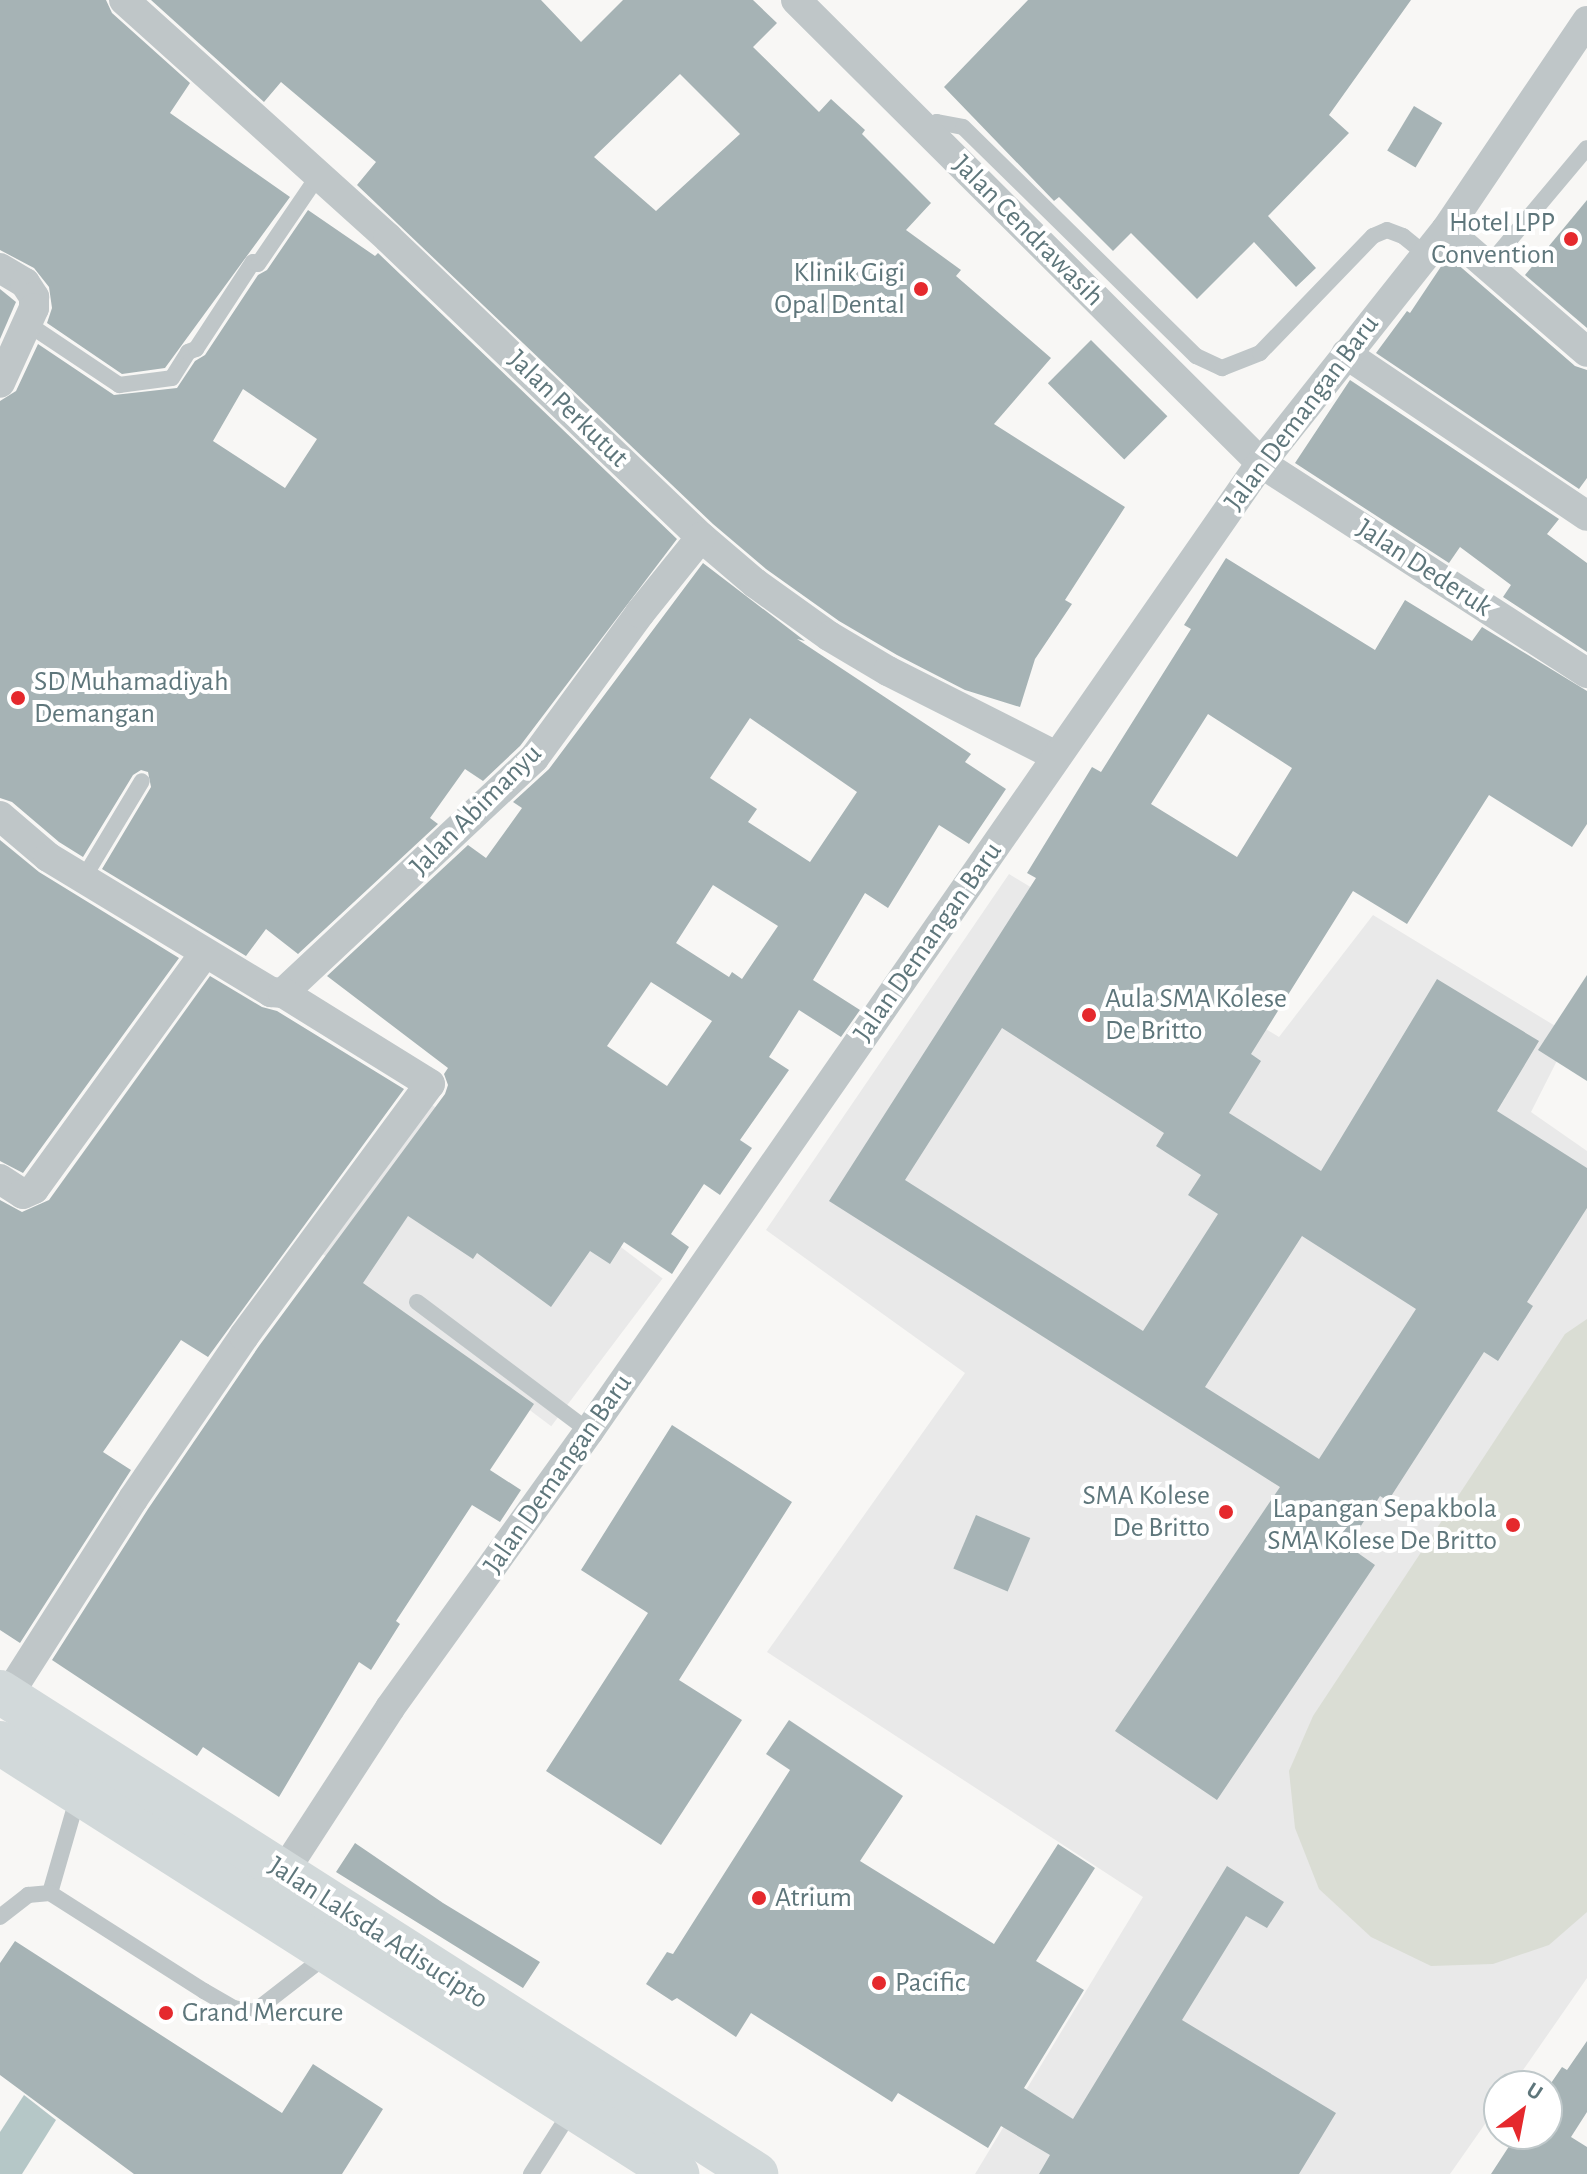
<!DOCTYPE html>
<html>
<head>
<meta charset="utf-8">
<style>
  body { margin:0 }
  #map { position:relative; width:1587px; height:2174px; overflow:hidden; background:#f8f7f5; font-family:"Alegreya Sans",sans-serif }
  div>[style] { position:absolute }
  .built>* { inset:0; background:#e9e9e9; transform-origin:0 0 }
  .green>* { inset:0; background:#daddd4 }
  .water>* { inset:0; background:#b5c7c7 }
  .building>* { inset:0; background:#a6b3b5; transform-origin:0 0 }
  .lane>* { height:16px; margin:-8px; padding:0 8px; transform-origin:8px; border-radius:8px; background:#bfc6c8 }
  .street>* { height:30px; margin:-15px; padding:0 15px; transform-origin:15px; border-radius:15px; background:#bfc6c8 }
  .primary>* { height:44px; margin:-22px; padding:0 22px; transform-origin:22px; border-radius:22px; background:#d2d9da }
  .dots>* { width:22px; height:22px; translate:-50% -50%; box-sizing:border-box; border:4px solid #fff; border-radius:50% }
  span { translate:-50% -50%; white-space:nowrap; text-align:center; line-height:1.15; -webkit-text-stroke:8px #fff; paint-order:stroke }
  .poi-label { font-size:28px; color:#5e767b }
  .right { translate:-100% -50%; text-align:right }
  .left { translate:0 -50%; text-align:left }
  .street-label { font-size:28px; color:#5e767b }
  .north { position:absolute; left:1483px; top:2070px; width:80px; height:80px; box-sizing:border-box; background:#fff; border:2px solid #bfc8ca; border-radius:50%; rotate:32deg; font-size:22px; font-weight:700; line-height:32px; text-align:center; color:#5e767b }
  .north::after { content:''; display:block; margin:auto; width:28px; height:36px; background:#e5292d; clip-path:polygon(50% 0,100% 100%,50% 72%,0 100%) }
</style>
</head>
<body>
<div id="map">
  <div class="built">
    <i style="clip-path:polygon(1009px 874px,1279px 1037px,1373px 915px,1570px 1035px,1531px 1112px,1587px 1151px,1587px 1978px,1512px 2086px,1499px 2086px,1499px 2104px,1450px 2174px,975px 2174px,1143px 1897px,767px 1652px,965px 1373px,766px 1230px)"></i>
    <i style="left:427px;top:1101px;width:295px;height:185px;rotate:37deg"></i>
  </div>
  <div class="green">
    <i style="clip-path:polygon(1587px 1319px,1587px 1912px,1549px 1945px,1493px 1964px,1431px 1966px,1371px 1937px,1319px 1889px,1295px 1828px,1289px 1771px,1313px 1716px,1565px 1334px)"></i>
  </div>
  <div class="water">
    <i style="clip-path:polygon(24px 2095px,56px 2120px,22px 2174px,0 2174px,0 2132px)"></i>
  </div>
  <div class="building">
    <i style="clip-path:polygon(0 0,106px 0,112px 13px,190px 83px,170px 113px,290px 197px,165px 368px,122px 374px,47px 323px,52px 308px,49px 287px,34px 268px,0 250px)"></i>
    <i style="clip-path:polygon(evenodd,151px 0,541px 0,581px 42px,623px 0,753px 0,777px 23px,753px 47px,819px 112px,831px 99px,865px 130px,862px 134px,931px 203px,906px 230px,961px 270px,956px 276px,1051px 358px,994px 424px,1125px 507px,1065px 600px,1072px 604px,1035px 659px,1020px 707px,965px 690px,897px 655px,839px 621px,766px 569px,713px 524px,357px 185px,376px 162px,281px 82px,264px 102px,151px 0,680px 74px,740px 134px,656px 211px,594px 157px,680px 74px)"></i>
    <i style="clip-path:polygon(1028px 0,1411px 0,1329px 115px,1349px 133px,1268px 216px,1316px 268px,1296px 287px,1254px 242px,1197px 299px,1131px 233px,1113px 251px,1059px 197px,1054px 201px,944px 87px)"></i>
    <i style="left:1414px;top:106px;width:33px;height:52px;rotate:31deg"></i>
    <i style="clip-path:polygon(1587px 200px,1587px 328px,1525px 275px)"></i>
    <i style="clip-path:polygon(evenodd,308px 210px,375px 256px,378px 253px,677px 539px,520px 746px,483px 781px,465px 769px,430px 818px,438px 824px,298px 954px,266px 929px,246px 956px,102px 869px,151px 787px,148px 772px,141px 770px,133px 775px,83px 857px,59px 842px,12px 802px,0 798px,0 401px,16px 391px,38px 344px,114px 395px,177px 388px,195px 361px,205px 355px,258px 275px,267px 270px,308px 210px,243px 389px,317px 439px,285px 488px,213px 441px,243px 389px)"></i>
    <i style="clip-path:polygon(1448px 256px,1575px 366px,1587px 370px,1587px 478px,1579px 489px,1376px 353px,1407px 311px,1410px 313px)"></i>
    <i style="clip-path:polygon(0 289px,16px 302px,0 339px)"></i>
    <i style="left:1091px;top:340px;width:108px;height:61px;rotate:45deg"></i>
    <i style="clip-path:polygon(1350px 380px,1559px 519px,1547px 534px,1587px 563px,1587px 652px,1503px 597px,1511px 585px,1460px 547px,1449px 563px,1295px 463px)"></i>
    <i style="clip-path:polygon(evenodd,1226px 558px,1375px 650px,1405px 600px,1472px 641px,1482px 627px,1587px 691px,1587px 824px,1572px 847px,1489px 795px,1407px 924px,1353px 891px,1251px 1054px,1261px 1061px,1229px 1113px,1321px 1171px,1437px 979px,1539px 1041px,1497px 1111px,1587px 1168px,1587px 1208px,1527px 1302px,1533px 1306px,1498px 1361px,1484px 1352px,1388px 1501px,1380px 1496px,1348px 1546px,1375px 1565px,1217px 1800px,1115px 1731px,1280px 1487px,829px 1201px,1036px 878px,1027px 873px,1092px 767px,1101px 772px,1191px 629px,1184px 625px,1226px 558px,1208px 714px,1292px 768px,1237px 857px,1151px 804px,1208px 714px,1226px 558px,1002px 1028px,1164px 1133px,1156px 1146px,1201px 1175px,1188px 1195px,1218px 1214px,1143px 1331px,905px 1180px,1002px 1028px,1226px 558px,1302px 1236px,1416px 1309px,1319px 1459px,1205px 1387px,1302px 1236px)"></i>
    <i style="clip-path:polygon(evenodd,703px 563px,805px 641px,797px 639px,971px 754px,965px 762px,1006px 789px,969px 844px,939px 825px,888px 908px,865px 893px,813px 980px,860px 1010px,841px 1037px,799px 1010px,769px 1057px,789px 1070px,740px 1140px,752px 1148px,720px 1195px,704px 1184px,671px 1234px,689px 1247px,672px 1274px,624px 1242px,610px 1264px,590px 1251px,551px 1307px,477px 1253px,473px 1259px,408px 1216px,363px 1283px,534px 1404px,490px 1470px,521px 1490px,500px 1522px,472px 1505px,396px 1621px,400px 1624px,371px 1670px,359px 1662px,279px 1797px,203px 1747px,197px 1756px,52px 1660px,148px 1509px,259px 1346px,445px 1094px,448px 1085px,444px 1074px,448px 1068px,327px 976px,468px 845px,486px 858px,522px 808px,513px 802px,549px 769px,703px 563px,750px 718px,857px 792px,810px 862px,748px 822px,757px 809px,710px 778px,750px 718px,703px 563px,713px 885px,778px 926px,742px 979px,732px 972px,729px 977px,676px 943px,713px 885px,703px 563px,651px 982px,712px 1021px,667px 1086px,607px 1046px,651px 982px)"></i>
    <i style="clip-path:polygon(0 840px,39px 872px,179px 958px,23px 1173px,0 1161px)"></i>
    <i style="clip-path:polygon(1587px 975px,1587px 1081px,1538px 1050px)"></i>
    <i style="clip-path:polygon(210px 976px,262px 1007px,277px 1011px,404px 1089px,208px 1357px,181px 1340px,103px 1452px,131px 1470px,20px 1643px,0 1630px,0 1200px,22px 1212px,49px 1200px)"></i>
    <i style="clip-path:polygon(672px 1425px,792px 1502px,679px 1680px,742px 1720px,661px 1845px,546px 1771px,648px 1613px,581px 1570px)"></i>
    <i style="left:976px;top:1515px;width:59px;height:58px;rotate:23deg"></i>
    <i style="clip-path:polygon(789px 1720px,903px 1796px,860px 1861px,994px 1944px,1058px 1844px,1095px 1868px,1036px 1961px,1084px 1990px,1024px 2088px,1073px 2119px,1227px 1866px,1284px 1902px,1267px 1928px,1246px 1916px,1182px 2020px,1336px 2113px,1299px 2174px,1039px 2174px,1050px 2155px,1001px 2126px,988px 2148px,898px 2093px,892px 2102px,751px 2013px,736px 2037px,677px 1998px,672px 2001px,646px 1984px,667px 1952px,673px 1954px,790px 1770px,766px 1754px)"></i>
    <i style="clip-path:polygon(355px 1843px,443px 1903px,540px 1962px,523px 1988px,336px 1872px)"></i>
    <i style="clip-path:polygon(15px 1941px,282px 2113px,313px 2064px,383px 2109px,342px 2174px,134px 2174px,0 2075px,0 1963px)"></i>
    <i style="clip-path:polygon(1587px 2041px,1587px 2112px,1571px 2137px,1587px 2147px,1587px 2174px,1491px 2174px,1517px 2134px,1547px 2134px,1547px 2089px,1562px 2067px,1567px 2070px)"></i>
  </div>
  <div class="lane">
    <i style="left:924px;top:128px;width:14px;rotate:-25deg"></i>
    <i style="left:937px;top:122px;width:26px;rotate:11deg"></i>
    <i style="left:963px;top:127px;width:327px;rotate:44.5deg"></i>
    <i style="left:1196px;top:356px;width:29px;rotate:25deg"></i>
    <i style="left:1222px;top:368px;width:41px;rotate:-21.5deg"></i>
    <i style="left:1260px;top:353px;width:163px;rotate:-46deg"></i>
    <i style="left:1373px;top:236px;width:15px;rotate:-23deg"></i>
    <i style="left:1387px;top:230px;width:17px;rotate:21deg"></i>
    <i style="left:1403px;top:236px;width:28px;rotate:39deg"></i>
    <i style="left:1487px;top:267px;width:155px;rotate:-50deg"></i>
    <i style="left:28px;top:324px;width:110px;rotate:33.8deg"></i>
    <i style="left:119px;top:385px;width:53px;rotate:-7.5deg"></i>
    <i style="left:172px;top:378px;width:31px;rotate:-58deg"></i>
    <i style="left:188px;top:352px;width:9px;rotate:-21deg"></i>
    <i style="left:196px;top:349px;width:104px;rotate:-56.8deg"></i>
    <i style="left:253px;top:262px;width:5px;rotate:22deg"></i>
    <i style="left:258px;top:264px;width:107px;rotate:-55.7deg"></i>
    <i style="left:83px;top:879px;width:114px;rotate:-59deg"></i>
    <i style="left:417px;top:1302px;width:215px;rotate:36.9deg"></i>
    <i style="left:78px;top:1796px;width:101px;rotate:106.1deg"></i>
    <i style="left:50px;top:1893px;width:183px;rotate:32.5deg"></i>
    <i style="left:204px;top:1991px;width:34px;rotate:30deg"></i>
    <i style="left:234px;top:2008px;width:20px;rotate:11deg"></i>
    <i style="left:254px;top:2012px;width:91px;rotate:-37.9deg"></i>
    <i style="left:0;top:1917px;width:36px;rotate:-38deg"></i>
    <i style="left:28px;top:1895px;width:22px;rotate:-5deg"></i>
    <i style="left:531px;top:2174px;width:78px;rotate:-57.5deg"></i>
  </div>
  <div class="street">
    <i style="left:124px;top:0;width:355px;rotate:42deg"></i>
    <i style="left:388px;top:238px;width:433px;rotate:43.7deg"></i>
    <i style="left:701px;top:537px;width:71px;rotate:40.4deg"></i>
    <i style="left:755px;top:583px;width:91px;rotate:35.6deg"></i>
    <i style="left:829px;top:636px;width:69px;rotate:30.7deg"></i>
    <i style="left:888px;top:671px;width:188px;rotate:26.8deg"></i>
    <i style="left:796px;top:0;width:656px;rotate:44.88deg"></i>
    <i style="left:1261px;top:463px;width:388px;rotate:32.8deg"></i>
    <i style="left:1446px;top:230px;width:186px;rotate:40.9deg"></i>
    <i style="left:0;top:268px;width:29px;rotate:31deg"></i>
    <i style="left:25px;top:283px;width:17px;rotate:57deg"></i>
    <i style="left:34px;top:297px;width:11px;rotate:90deg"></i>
    <i style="left:34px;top:308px;width:82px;rotate:114.4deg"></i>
    <i style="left:1346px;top:354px;width:290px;rotate:33.9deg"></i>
    <i style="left:0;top:816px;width:63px;rotate:40.5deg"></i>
    <i style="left:48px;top:857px;width:261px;rotate:31.2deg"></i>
    <i style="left:271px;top:992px;width:12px;rotate:5deg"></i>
    <i style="left:283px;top:993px;width:344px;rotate:-43.1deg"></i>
    <i style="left:534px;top:758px;width:180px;rotate:-53.8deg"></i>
    <i style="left:640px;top:613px;width:97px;rotate:-51.2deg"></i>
    <i style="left:0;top:1179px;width:27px;rotate:33deg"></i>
    <i style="left:23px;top:1194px;width:12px;rotate:-24deg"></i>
    <i style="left:34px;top:1189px;width:291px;rotate:-54.1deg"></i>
    <i style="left:7px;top:1697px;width:235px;rotate:-57.5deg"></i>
    <i style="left:133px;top:1499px;width:197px;rotate:-55.7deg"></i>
    <i style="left:244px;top:1336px;width:313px;rotate:-53.6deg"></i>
    <i style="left:430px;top:1084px;width:173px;rotate:-148.2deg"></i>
    <i style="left:283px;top:1873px;width:197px;rotate:-57deg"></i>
    <i style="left:390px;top:1708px;width:341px;rotate:-54.3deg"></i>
    <i style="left:589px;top:1431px;width:1178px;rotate:-55.23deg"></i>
    <i style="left:1261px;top:463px;width:298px;rotate:-51.6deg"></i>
    <i style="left:1446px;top:230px;width:252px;rotate:-56deg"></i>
  </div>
  <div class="primary">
    <i style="left:0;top:1692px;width:897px;rotate:32.52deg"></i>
    <i style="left:0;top:1743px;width:803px;rotate:32.48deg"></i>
  </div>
  <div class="dots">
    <i style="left:1571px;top:239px;background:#e5292d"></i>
    <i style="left:921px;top:289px;background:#e5292d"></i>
    <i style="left:18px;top:698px;background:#e5292d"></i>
    <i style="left:1089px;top:1015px;background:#e5292d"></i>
    <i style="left:1226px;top:1512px;background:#e5292d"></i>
    <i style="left:1513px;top:1525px;background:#e5292d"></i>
    <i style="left:759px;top:1898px;background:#e5292d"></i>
    <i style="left:879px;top:1983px;background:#e5292d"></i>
    <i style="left:166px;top:2013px;background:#e5292d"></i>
  </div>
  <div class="poi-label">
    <span class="right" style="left:1555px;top:239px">Hotel LPP<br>Convention</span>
    <span class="right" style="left:905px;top:289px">Klinik Gigi<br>Opal Dental</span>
    <span class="left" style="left:34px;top:698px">SD Muhamadiyah<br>Demangan</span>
    <span class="left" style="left:1105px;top:1015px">Aula SMA Kolese<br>De Britto</span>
    <span class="right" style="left:1210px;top:1512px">SMA Kolese<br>De Britto</span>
    <span class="right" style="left:1497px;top:1525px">Lapangan Sepakbola<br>SMA Kolese De Britto</span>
    <span class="left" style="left:775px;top:1898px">Atrium</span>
    <span class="left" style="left:895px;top:1983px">Pacific</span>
    <span class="left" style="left:182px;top:2013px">Grand Mercure</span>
  </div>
  <div class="street-label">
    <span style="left:1028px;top:231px;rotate:45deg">Jalan Cendrawasih</span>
    <span style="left:568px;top:409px;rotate:44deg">Jalan Perkutut</span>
    <span style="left:1302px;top:413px;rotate:-53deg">Jalan Demangan Baru</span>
    <span style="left:1424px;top:568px;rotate:33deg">Jalan Dederuk</span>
    <span style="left:476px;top:810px;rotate:-45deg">Jalan Abimanyu</span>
    <span style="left:928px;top:942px;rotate:-55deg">Jalan Demangan Baru</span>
    <span style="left:558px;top:1474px;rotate:-55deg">Jalan Demangan Baru</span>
    <span style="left:378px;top:1933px;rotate:33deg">Jalan Laksda Adisucipto</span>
  </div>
  <div class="north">U</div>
</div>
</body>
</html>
